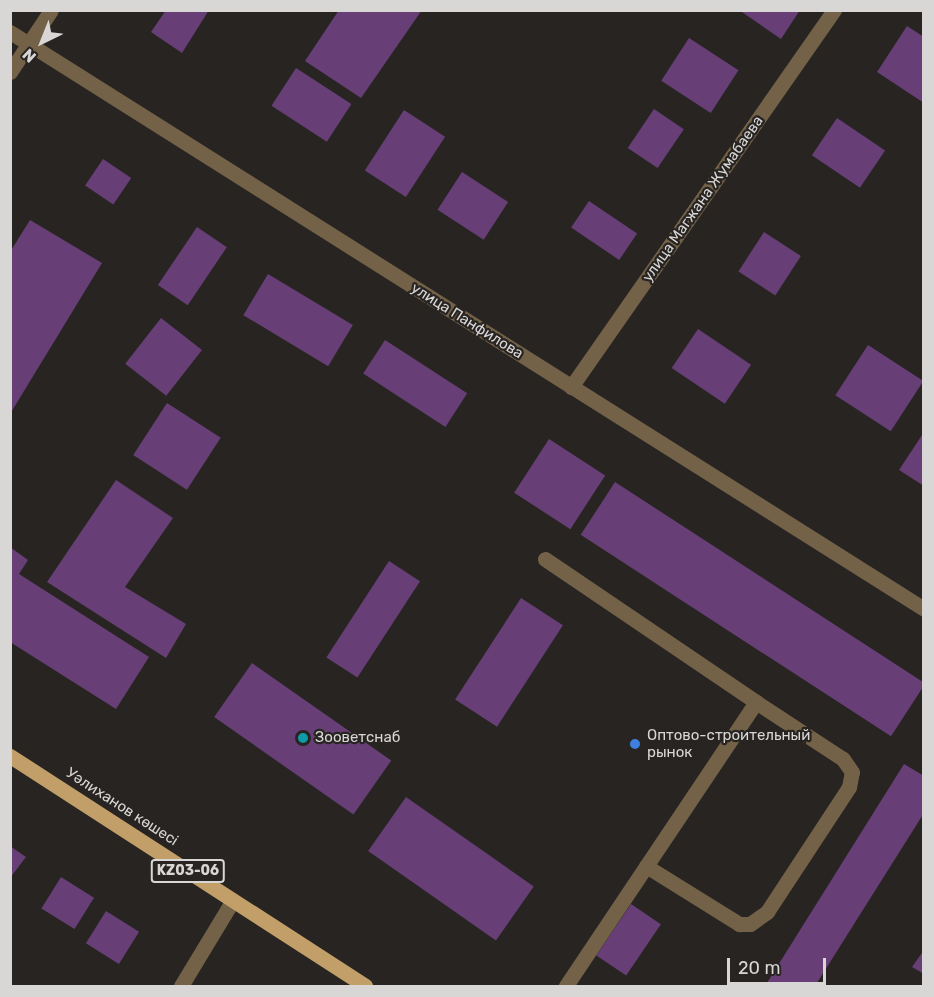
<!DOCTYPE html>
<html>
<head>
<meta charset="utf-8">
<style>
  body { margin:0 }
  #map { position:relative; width:934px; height:997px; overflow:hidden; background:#272422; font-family:Rubik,sans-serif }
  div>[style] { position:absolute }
  .building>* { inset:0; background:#673f76; transform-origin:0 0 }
  .minor>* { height:15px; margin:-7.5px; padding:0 7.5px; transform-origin:7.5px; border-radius:7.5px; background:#736248 }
  .major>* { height:15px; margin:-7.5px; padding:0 7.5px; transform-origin:7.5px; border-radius:7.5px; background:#c29f68 }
  .dots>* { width:16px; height:16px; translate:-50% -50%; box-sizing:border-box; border:3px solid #272422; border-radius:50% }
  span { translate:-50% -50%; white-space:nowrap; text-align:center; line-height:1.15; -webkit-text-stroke:4.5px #272422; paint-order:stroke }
  .shield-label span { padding:2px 4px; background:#272422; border:2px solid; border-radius:4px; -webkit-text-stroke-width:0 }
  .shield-label { font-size:14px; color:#d8d7d5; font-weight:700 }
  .street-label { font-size:15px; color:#d8d7d5 }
  .poi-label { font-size:15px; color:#d8d7d5 }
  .left { translate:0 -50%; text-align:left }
  .frame { position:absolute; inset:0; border:12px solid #d8d7d5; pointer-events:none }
  .north { position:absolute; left:12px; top:12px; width:60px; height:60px; -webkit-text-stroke:4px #272422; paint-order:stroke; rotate:223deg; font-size:16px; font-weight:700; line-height:24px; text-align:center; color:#d8d7d5 }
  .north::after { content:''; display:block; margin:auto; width:21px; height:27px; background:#d8d7d5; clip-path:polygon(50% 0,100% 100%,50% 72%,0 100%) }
  .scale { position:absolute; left:727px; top:958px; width:99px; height:27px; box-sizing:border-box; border:3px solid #d8d7d5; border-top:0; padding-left:8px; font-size:18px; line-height:21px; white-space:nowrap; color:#d8d7d5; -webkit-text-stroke:4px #272422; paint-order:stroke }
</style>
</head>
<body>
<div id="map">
  <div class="building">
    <i style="clip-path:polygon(166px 10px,209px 10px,182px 53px,151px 32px)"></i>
    <i style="clip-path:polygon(339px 10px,422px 10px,361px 98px,305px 61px)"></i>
    <i style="clip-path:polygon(739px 10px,800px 10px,781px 39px)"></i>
    <i style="clip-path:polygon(907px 26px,924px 37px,924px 103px,877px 72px)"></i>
    <i style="left:689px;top:38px;width:59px;height:51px;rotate:33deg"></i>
    <i style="left:296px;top:68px;width:66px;height:45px;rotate:33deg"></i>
    <i style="left:654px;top:109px;width:36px;height:47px;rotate:34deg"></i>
    <i style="left:404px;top:110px;width:49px;height:72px;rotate:33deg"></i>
    <i style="left:837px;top:118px;width:58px;height:45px;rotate:34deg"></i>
    <i style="left:103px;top:159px;width:34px;height:32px;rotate:34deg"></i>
    <i style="left:462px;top:172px;width:55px;height:45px;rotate:33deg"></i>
    <i style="left:589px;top:201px;width:58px;height:32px;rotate:34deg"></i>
    <i style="clip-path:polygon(30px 220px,102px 263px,10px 414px,10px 252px)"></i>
    <i style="left:197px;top:227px;width:36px;height:70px;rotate:34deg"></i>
    <i style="left:764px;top:232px;width:44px;height:47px;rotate:33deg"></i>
    <i style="left:268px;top:274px;width:99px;height:48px;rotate:31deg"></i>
    <i style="left:161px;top:318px;width:52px;height:58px;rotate:38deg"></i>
    <i style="left:698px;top:329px;width:64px;height:47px;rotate:34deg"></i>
    <i style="left:385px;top:340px;width:98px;height:40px;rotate:33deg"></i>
    <i style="left:868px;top:345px;width:66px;height:60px;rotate:33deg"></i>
    <i style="left:167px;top:403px;width:64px;height:62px;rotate:33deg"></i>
    <i style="clip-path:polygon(924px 432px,924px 486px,899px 470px)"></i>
    <i style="left:549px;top:439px;width:67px;height:64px;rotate:33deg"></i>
    <i style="clip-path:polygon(116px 480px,173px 518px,125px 587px,186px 624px,166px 658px,47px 582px)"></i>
    <i style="left:615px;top:482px;width:370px;height:63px;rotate:33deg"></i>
    <i style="clip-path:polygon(10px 547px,28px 560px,19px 574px,149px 657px,116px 709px,10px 642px)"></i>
    <i style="left:389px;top:561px;width:37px;height:115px;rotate:33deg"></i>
    <i style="left:521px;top:598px;width:50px;height:121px;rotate:33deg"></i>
    <i style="left:252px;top:663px;width:170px;height:66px;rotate:35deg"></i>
    <i style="clip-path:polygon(904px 764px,924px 776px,924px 813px,815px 986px,765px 986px)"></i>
    <i style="left:406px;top:797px;width:156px;height:66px;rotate:35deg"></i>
    <i style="clip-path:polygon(10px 846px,26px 857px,10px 878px)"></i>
    <i style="left:61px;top:877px;width:39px;height:37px;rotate:32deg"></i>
    <i style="left:631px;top:904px;width:36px;height:62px;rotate:34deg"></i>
    <i style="left:106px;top:911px;width:39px;height:38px;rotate:32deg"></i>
    <i style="clip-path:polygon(924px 950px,924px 974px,912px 967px)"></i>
  </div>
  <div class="minor">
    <i style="left:10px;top:32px;width:1081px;rotate:32.26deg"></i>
    <i style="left:10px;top:72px;width:74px;rotate:-56.5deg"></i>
    <i style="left:571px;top:387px;width:460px;rotate:-55.1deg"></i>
    <i style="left:545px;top:559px;width:255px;rotate:34.1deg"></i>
    <i style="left:756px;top:702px;width:342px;rotate:123.8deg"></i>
    <i style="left:646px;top:866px;width:110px;rotate:31.9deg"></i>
    <i style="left:739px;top:924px;width:11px"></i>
    <i style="left:750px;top:924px;width:21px;rotate:-35deg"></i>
    <i style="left:767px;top:912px;width:149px;rotate:-56.7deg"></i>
    <i style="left:849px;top:787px;width:15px;rotate:-79deg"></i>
    <i style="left:852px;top:772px;width:16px;rotate:-125deg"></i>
    <i style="left:843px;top:759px;width:104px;rotate:-146.8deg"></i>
    <i style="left:181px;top:986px;width:100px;rotate:-58.8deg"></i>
  </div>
  <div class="major">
    <i style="left:10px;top:756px;width:423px;rotate:32.9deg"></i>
  </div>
  <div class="dots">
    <i style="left:303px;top:738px;background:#0f9aa8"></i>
    <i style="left:635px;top:744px;background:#3f7fe0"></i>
  </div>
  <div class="shield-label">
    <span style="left:188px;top:871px">KZ03-06</span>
  </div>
  <div class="street-label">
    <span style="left:703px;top:199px;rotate:-55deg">улица Магжана Жумабаева</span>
    <span style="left:467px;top:321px;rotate:32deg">улица Панфилова</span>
    <span style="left:122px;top:807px;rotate:33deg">Уәлиханов көшесі</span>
  </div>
  <div class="poi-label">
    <span class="left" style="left:647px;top:744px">Оптово-строительный<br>рынок</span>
    <span class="left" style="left:315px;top:738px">Зооветснаб</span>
  </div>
  <div class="frame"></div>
  <div class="north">N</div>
  <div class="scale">20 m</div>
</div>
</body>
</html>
